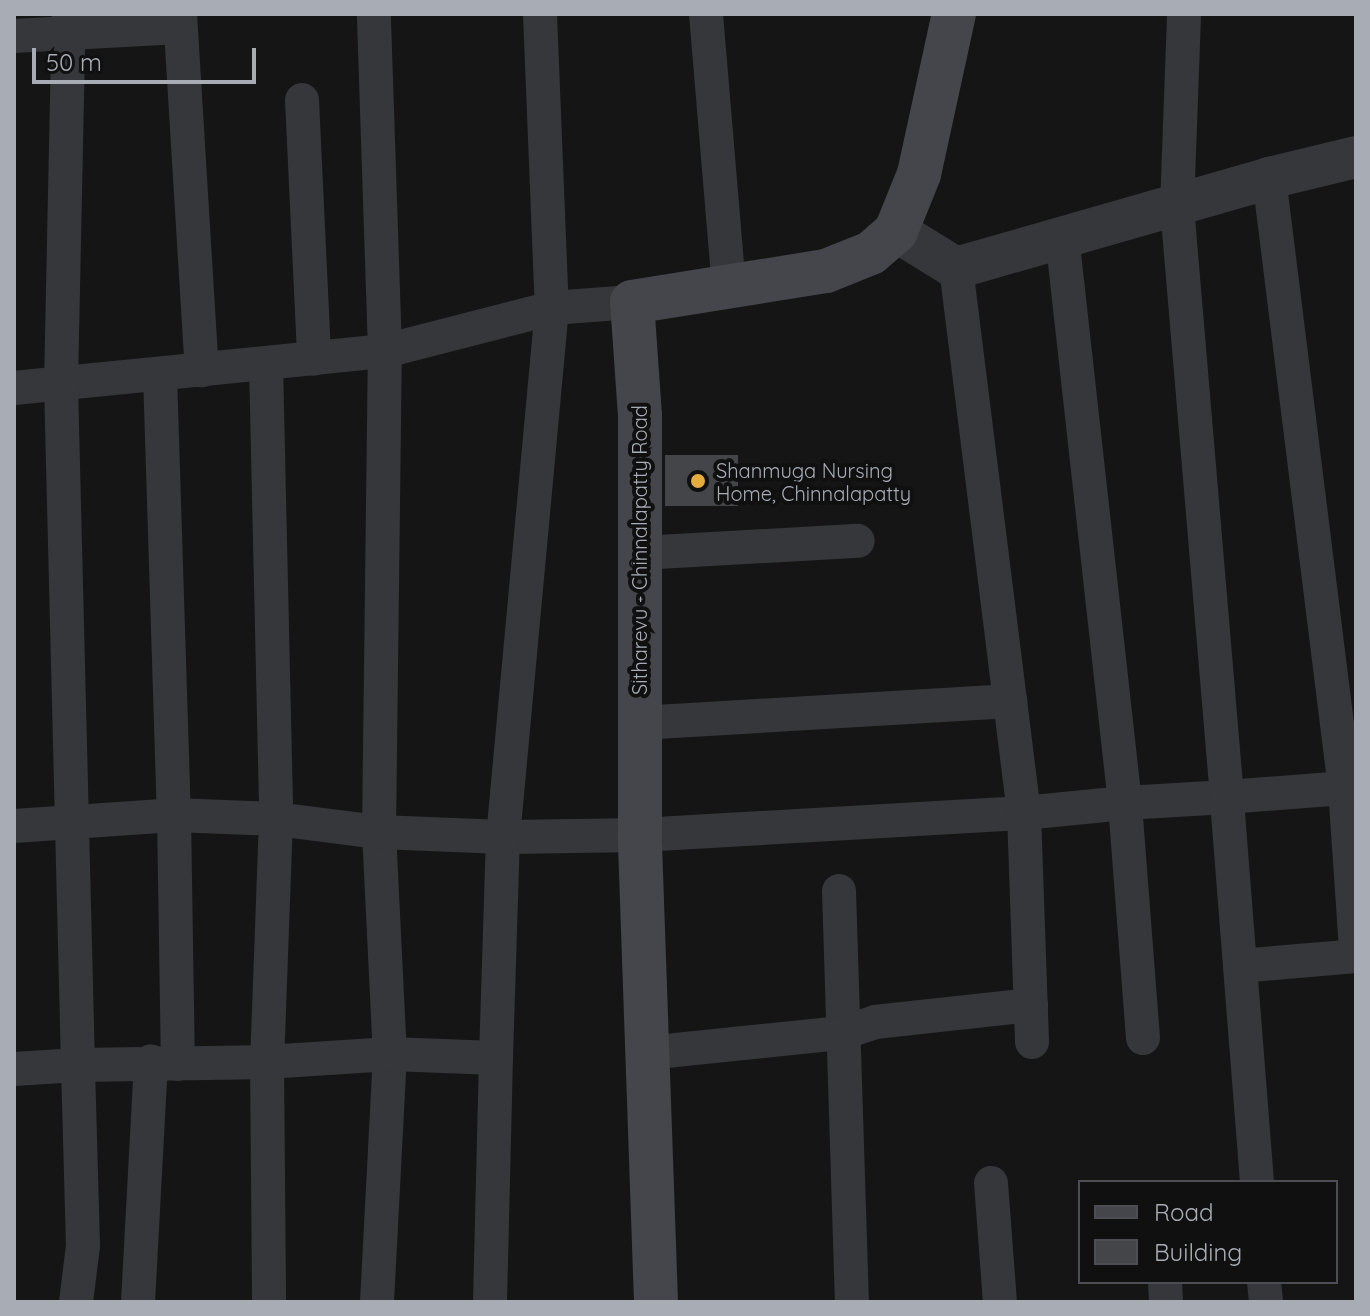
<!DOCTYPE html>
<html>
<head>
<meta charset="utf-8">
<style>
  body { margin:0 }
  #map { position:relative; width:1370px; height:1316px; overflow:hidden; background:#151516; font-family:Quicksand,sans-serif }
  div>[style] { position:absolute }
  .building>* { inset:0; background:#444549; transform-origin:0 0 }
  .minor>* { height:34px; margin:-17px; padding:0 17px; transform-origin:17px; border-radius:17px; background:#36373b }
  .tertiary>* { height:42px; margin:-21px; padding:0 21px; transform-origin:21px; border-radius:21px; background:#36373b }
  .secondary>* { height:44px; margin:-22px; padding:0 22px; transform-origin:22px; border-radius:22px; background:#44464b }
  .dots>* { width:22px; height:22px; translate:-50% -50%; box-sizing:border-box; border:4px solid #101011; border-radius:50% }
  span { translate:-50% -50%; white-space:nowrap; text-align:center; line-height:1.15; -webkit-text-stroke:8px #101011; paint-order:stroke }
  .poi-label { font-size:20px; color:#a7acb5 }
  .left { translate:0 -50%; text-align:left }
  .street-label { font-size:20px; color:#a7acb5 }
  .frame { position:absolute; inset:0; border:16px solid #a7acb5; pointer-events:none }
  .legend { position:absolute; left:1078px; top:1180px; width:260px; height:104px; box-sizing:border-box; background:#101011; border:2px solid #4c4e53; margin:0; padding:10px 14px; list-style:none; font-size:24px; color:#a7acb5 }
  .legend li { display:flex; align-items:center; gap:16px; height:40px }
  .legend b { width:40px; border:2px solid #4c4e53 }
  .scale { position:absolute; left:32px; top:48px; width:224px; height:36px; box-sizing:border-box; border:4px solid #a7acb5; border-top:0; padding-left:10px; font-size:24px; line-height:28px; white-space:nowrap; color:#a7acb5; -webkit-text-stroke:6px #101011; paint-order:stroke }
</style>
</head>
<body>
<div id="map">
  <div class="building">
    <i style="left:665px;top:455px;width:73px;height:51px"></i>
  </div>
  <div class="minor">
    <i style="left:180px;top:14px;width:357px;rotate:86.5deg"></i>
    <i style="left:540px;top:14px;width:294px;rotate:87.7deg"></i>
    <i style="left:552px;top:308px;width:531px;rotate:95.29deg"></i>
    <i style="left:503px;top:837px;width:137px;rotate:-0.8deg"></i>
    <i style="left:640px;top:835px;width:385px;rotate:-3.3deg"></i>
    <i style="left:1024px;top:813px;width:549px;rotate:-97.11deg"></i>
    <i style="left:706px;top:14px;width:275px;rotate:85.2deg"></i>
    <i style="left:14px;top:36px;width:166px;rotate:-3.1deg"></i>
    <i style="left:302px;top:100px;width:259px;rotate:87.3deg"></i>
    <i style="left:266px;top:364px;width:455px;rotate:88.7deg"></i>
    <i style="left:276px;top:819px;width:104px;rotate:7.2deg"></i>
    <i style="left:379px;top:832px;width:222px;rotate:87.2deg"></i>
    <i style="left:390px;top:1054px;width:248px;rotate:93deg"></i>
    <i style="left:160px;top:374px;width:441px;rotate:88.2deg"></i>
    <i style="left:174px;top:815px;width:102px;rotate:2.2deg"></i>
    <i style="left:276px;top:819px;width:243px;rotate:92.1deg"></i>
    <i style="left:267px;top:1062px;width:240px;rotate:89.5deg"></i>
    <i style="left:14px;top:388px;width:373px;rotate:-5.7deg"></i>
    <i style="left:385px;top:351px;width:172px;rotate:-14.4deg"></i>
    <i style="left:552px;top:308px;width:80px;rotate:-4.3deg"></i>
    <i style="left:640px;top:553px;width:218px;rotate:-3.2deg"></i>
    <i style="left:640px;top:723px;width:371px;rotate:-3.4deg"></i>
    <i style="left:1356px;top:788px;width:11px;rotate:180deg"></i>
    <i style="left:1345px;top:788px;width:160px;rotate:86.1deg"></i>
    <i style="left:14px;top:826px;width:160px;rotate:-3.9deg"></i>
    <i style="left:174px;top:815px;width:249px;rotate:89.1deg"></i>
    <i style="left:839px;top:891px;width:411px;rotate:88.2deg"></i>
    <i style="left:1240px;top:966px;width:116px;rotate:-4.9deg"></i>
    <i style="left:1143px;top:1038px;width:236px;rotate:-94.4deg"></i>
    <i style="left:1125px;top:803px;width:102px;rotate:-3.4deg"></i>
    <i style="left:1227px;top:797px;width:592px;rotate:-94.84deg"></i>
    <i style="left:1177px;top:207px;width:193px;rotate:-87.9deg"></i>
    <i style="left:1032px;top:1042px;width:229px;rotate:-92deg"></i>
    <i style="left:1024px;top:813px;width:101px;rotate:-5.7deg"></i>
    <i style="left:1125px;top:803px;width:570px;rotate:-96.34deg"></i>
    <i style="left:647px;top:1053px;width:196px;rotate:-5.9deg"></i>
    <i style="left:842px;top:1033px;width:35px;rotate:-18deg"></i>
    <i style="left:875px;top:1022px;width:157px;rotate:-6.2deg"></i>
    <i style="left:14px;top:1069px;width:64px;rotate:-3.6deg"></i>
    <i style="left:78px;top:1065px;width:681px;rotate:-91.43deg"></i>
    <i style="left:61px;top:384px;width:370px;rotate:-88.8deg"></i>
    <i style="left:1257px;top:1182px;width:386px;rotate:-94.5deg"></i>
    <i style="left:1227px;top:797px;width:118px;rotate:-4.4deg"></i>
    <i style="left:1345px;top:788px;width:615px;rotate:-97.1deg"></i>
    <i style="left:991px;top:1183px;width:119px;rotate:85.7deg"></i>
    <i style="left:1165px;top:1282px;width:20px;rotate:87deg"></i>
    <i style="left:1264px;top:1282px;width:20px;rotate:84deg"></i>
    <i style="left:76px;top:1302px;width:56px;rotate:-82.9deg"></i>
    <i style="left:83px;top:1246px;width:181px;rotate:-91.6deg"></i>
    <i style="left:78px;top:1065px;width:189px;rotate:-0.9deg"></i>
    <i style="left:267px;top:1062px;width:123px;rotate:-3.7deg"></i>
    <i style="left:390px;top:1054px;width:106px;rotate:2.2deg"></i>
    <i style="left:496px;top:1058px;width:221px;rotate:-88.2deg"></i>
    <i style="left:503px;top:837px;width:124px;rotate:-177.7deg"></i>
    <i style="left:379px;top:832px;width:481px;rotate:-89.3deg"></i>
    <i style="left:385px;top:351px;width:337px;rotate:-91.9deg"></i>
    <i style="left:138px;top:1302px;width:241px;rotate:-86.9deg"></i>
    <i style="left:490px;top:1302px;width:244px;rotate:-88.6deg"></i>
  </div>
  <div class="tertiary">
    <i style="left:896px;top:231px;width:70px;rotate:31.7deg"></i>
    <i style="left:956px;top:268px;width:326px;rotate:-16deg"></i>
    <i style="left:1269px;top:178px;width:89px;rotate:-13.6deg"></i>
  </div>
  <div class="secondary">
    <i style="left:656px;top:1302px;width:467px;rotate:-92deg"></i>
    <i style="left:640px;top:835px;width:419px;rotate:-90deg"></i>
    <i style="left:640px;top:416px;width:114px;rotate:-94deg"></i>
    <i style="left:632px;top:302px;width:196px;rotate:-9.1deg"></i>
    <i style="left:826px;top:271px;width:48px;rotate:-21.8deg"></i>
    <i style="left:871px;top:253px;width:33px;rotate:-41deg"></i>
    <i style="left:896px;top:231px;width:61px;rotate:-68deg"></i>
    <i style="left:919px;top:174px;width:164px;rotate:-77.7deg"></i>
  </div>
  <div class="dots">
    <i style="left:698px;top:481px;background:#e4ac3f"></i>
  </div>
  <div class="poi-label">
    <span class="left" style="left:716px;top:482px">Shanmuga Nursing<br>Home, Chinnalapatty</span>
  </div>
  <div class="street-label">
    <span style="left:639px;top:550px;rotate:-90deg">Sitharevu - Chinnalapatty Road</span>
  </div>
  <div class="frame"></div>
  <ul class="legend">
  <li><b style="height:10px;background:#44464b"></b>Road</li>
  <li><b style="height:22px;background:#444549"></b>Building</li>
  </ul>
  <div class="scale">50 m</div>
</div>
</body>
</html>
